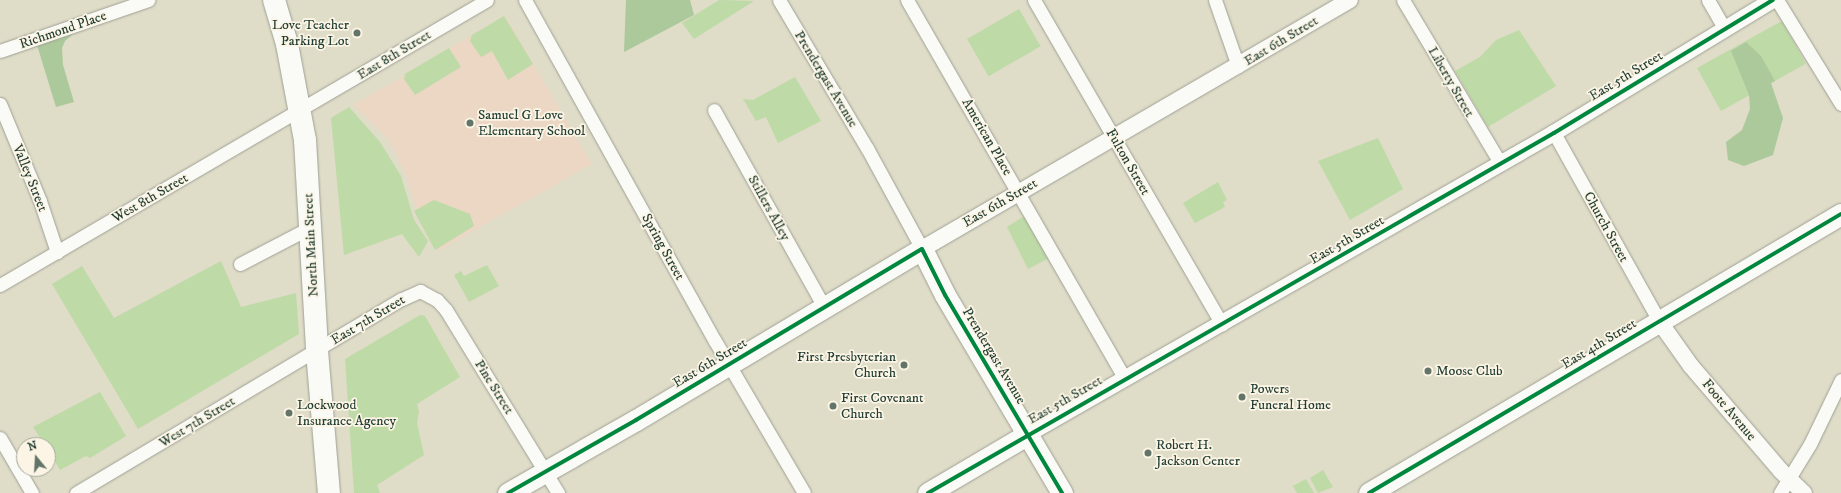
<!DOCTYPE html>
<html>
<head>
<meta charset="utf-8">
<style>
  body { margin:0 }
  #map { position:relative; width:1841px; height:493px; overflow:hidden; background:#dfdcc8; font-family:"IM FELL DW Pica",serif }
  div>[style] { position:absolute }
  .built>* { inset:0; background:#ebd7c4 }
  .green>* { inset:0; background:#bedaa6; transform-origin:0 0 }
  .forest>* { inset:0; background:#acc99b }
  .roads { filter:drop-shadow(0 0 1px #9fa194) drop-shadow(0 0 1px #9fa194) }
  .minor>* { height:13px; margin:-6.5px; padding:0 6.5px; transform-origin:6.5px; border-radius:6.5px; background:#fafaf7 }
  .tertiary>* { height:16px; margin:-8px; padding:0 8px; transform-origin:8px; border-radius:8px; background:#fafaf7 }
  .primary>* { height:21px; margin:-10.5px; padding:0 10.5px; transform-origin:10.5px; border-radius:10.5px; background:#fafaf7 }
  .trunk>* { height:22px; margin:-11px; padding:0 11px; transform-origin:11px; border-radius:11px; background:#fafaf7 }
  .cycleway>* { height:4px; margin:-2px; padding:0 2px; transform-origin:2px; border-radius:2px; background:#00873e }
  .dots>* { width:11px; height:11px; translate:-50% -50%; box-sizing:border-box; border:2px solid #fcf5e5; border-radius:50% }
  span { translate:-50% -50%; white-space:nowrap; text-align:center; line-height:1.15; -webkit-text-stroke:3.5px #fcf5e5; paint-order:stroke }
  .poi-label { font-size:14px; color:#1f3d34 }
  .right { translate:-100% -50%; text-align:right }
  .left { translate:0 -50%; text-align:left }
  .street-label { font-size:14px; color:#1f3d34 }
  .north { position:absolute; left:16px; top:437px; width:40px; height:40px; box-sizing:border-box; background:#fcf5e5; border:1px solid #a4ab9e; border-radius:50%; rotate:342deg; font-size:11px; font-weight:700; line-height:16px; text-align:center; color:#1f3d34 }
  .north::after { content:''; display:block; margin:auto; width:14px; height:18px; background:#627568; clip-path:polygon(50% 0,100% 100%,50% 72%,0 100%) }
</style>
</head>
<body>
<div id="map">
  <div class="built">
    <i style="clip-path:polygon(505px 16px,592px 164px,438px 251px,415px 204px,405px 173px,389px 140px,354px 105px)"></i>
  </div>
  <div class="green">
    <i style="clip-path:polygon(719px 0,754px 1px,694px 39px,682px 23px)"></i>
    <i style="left:1019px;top:9px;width:43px;height:60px;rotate:60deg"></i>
    <i style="clip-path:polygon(504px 16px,533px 64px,508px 80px,492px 51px,481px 57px,470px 41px,472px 35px)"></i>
    <i style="left:1782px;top:21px;width:49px;height:97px;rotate:61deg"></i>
    <i style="clip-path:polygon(1519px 30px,1556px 86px,1488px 127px,1455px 71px,1480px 57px,1496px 40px)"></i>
    <i style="clip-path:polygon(449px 48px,461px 67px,415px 95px,404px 79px,405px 74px)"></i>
    <i style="clip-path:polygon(795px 77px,821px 121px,778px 143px,766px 117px,756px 121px,743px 99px,753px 100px)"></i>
    <i style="clip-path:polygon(349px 107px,380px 142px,401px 176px,414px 220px,428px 241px,419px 257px,402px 234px,344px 255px,331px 118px)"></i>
    <i style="clip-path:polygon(1378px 138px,1403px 189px,1350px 220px,1318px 161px)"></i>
    <i style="clip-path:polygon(1218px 182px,1227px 200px,1223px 202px,1225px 207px,1195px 223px,1183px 203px)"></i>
    <i style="clip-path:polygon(434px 200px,470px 214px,474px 226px,435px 250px,414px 211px)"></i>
    <i style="clip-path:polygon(1026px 215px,1051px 257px,1028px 269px,1007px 227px)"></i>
    <i style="clip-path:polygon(221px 261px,241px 307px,296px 293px,299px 334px,138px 429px,52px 284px,82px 266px,114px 318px)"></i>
    <i style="clip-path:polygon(487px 265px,499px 286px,469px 302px,454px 275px,461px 271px,464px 276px)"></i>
    <i style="clip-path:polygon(420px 315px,425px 316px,460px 377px,417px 404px,419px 411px,417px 423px,424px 455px,377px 485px,380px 493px,354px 493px,345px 359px)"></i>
    <i style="clip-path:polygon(100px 392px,126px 436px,90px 458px,86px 456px,60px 470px,48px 450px,48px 445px,45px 445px,33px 427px)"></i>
    <i style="clip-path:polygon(1323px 470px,1333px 487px,1318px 493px,1310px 478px)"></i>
    <i style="clip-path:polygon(1306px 479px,1314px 493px,1297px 493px,1293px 486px)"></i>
  </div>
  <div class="forest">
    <i style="clip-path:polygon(626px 0,690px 0,694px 15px,624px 52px)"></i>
    <i style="clip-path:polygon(73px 34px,65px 41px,62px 48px,63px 65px,74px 102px,56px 107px,37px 45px)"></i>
    <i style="clip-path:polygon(1746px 42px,1761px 56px,1775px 81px,1771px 83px,1783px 118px,1773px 155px,1744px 166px,1728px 160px,1726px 142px,1742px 130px,1750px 109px,1749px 95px,1731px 51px)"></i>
  </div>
  <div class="roads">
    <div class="minor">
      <i style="left:525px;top:0;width:390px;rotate:60.9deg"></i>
      <i style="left:715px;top:341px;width:176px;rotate:59.6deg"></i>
      <i style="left:779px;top:0;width:172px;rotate:59.3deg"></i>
      <i style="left:867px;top:148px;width:115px;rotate:61.4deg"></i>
      <i style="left:907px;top:0;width:437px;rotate:60.1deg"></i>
      <i style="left:1034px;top:0;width:375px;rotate:59.9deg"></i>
      <i style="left:1215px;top:0;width:70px;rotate:70.8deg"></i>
      <i style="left:1403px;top:0;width:190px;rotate:59.2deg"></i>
      <i style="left:1708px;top:0;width:34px;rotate:60deg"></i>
      <i style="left:1777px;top:0;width:122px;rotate:58.4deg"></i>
      <i style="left:0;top:51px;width:157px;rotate:-19deg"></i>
      <i style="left:0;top:104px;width:105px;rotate:67.6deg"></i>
      <i style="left:40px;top:201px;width:54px;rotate:71.6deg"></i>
      <i style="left:714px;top:110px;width:226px;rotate:60.8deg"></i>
      <i style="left:1554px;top:133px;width:215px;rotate:60.8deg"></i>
      <i style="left:240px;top:264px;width:80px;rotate:-27.5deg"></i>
      <i style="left:0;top:285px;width:564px;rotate:-30.34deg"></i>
      <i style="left:0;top:438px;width:64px;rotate:59.8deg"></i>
      <i style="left:76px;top:493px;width:379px;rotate:-30.8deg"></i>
      <i style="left:402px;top:299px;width:20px;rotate:-24deg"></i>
      <i style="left:420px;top:291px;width:19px;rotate:28deg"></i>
      <i style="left:437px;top:300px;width:13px;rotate:48deg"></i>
      <i style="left:446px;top:310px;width:215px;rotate:58.5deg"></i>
      <i style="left:1780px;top:493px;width:57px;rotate:-58.5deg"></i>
      <i style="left:1810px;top:444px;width:71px;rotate:-64.2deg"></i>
    </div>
    <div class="tertiary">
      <i style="left:922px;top:249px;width:495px;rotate:-30.2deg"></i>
      <i style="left:1659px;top:321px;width:55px;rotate:54.6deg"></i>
      <i style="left:1691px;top:366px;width:138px;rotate:49.4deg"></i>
      <i style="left:1781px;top:471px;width:32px;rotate:44deg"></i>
      <i style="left:1028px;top:434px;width:606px;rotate:-29.78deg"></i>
      <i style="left:1554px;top:133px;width:256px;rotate:-31.3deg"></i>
    </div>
    <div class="primary">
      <i style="left:508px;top:493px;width:147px;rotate:-29.7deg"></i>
      <i style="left:636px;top:420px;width:333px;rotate:-30.9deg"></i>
      <i style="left:922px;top:249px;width:51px;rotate:63.4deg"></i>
      <i style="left:945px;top:295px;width:230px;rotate:59.4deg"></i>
      <i style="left:928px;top:493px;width:116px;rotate:-30.5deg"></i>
      <i style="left:1369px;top:493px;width:548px;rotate:-30.59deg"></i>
    </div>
    <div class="trunk">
      <i style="left:274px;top:0;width:46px;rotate:73.5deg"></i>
      <i style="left:287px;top:44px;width:98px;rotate:79.4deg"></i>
      <i style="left:305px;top:140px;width:211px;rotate:86.7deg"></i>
      <i style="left:317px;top:351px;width:143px;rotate:85.2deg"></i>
    </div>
  </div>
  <div class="cycleway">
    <i style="left:508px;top:493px;width:147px;rotate:-29.7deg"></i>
    <i style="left:636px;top:420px;width:333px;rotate:-30.9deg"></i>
    <i style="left:922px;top:249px;width:51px;rotate:63.4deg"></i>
    <i style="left:945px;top:295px;width:230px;rotate:59.4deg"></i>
    <i style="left:928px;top:493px;width:722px;rotate:-29.9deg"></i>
    <i style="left:1554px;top:133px;width:256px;rotate:-31.3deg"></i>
    <i style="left:1369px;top:493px;width:548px;rotate:-30.59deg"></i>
  </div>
  <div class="dots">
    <i style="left:357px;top:33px;background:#627568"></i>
    <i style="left:470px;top:123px;background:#627568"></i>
    <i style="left:904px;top:365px;background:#627568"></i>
    <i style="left:1428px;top:371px;background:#627568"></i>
    <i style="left:1242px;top:397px;background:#627568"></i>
    <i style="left:833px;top:406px;background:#627568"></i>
    <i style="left:289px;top:413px;background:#627568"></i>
    <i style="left:1148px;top:453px;background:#627568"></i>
  </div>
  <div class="poi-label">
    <span class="right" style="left:349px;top:33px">Love Teacher<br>Parking Lot</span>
    <span class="left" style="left:478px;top:123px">Samuel G Love<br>Elementary School</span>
    <span class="right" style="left:896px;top:365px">First Presbyterian<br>Church</span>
    <span class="left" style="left:1436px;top:371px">Moose Club</span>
    <span class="left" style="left:1250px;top:397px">Powers<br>Funeral Home</span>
    <span class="left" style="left:841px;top:406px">First Covenant<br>Church</span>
    <span class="left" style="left:297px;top:413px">Lockwood<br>Insurance Agency</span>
    <span class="left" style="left:1156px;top:453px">Robert H.<br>Jackson Center</span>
  </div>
  <div class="street-label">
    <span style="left:63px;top:30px;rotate:-19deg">Richmond Place</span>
    <span style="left:1281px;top:41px;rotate:-31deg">East 6th Street</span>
    <span style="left:394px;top:55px;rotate:-31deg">East 8th Street</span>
    <span style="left:1626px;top:76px;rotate:-31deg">East 5th Street</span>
    <span style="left:826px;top:79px;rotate:59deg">Prendergast Avenue</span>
    <span style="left:1451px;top:82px;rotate:60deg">Liberty Street</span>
    <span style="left:987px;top:137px;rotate:60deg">American Place</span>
    <span style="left:1128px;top:162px;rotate:60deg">Fulton Street</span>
    <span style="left:30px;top:178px;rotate:68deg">Valley Street</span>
    <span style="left:150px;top:198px;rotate:-30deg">West 8th Street</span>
    <span style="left:1000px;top:203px;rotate:-30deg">East 6th Street</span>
    <span style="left:769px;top:208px;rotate:61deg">Stillers Alley</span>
    <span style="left:1606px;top:227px;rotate:61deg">Church Street</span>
    <span style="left:1347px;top:240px;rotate:-30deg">East 5th Street</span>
    <span style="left:311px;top:245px;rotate:-93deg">North Main Street</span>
    <span style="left:663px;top:247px;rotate:61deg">Spring Street</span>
    <span style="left:368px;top:320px;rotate:-31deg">East 7th Street</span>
    <span style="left:1599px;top:344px;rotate:-31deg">East 4th Street</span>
    <span style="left:994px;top:356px;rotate:59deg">Prendergast Avenue</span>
    <span style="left:710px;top:363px;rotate:-31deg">East 6th Street</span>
    <span style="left:494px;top:387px;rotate:58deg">Pine Street</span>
    <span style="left:1065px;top:400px;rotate:-30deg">East 5th Street</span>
    <span style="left:1729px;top:410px;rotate:50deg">Foote Avenue</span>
    <span style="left:197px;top:422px;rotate:-31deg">West 7th Street</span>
  </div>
  <div class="north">N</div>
</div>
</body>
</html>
